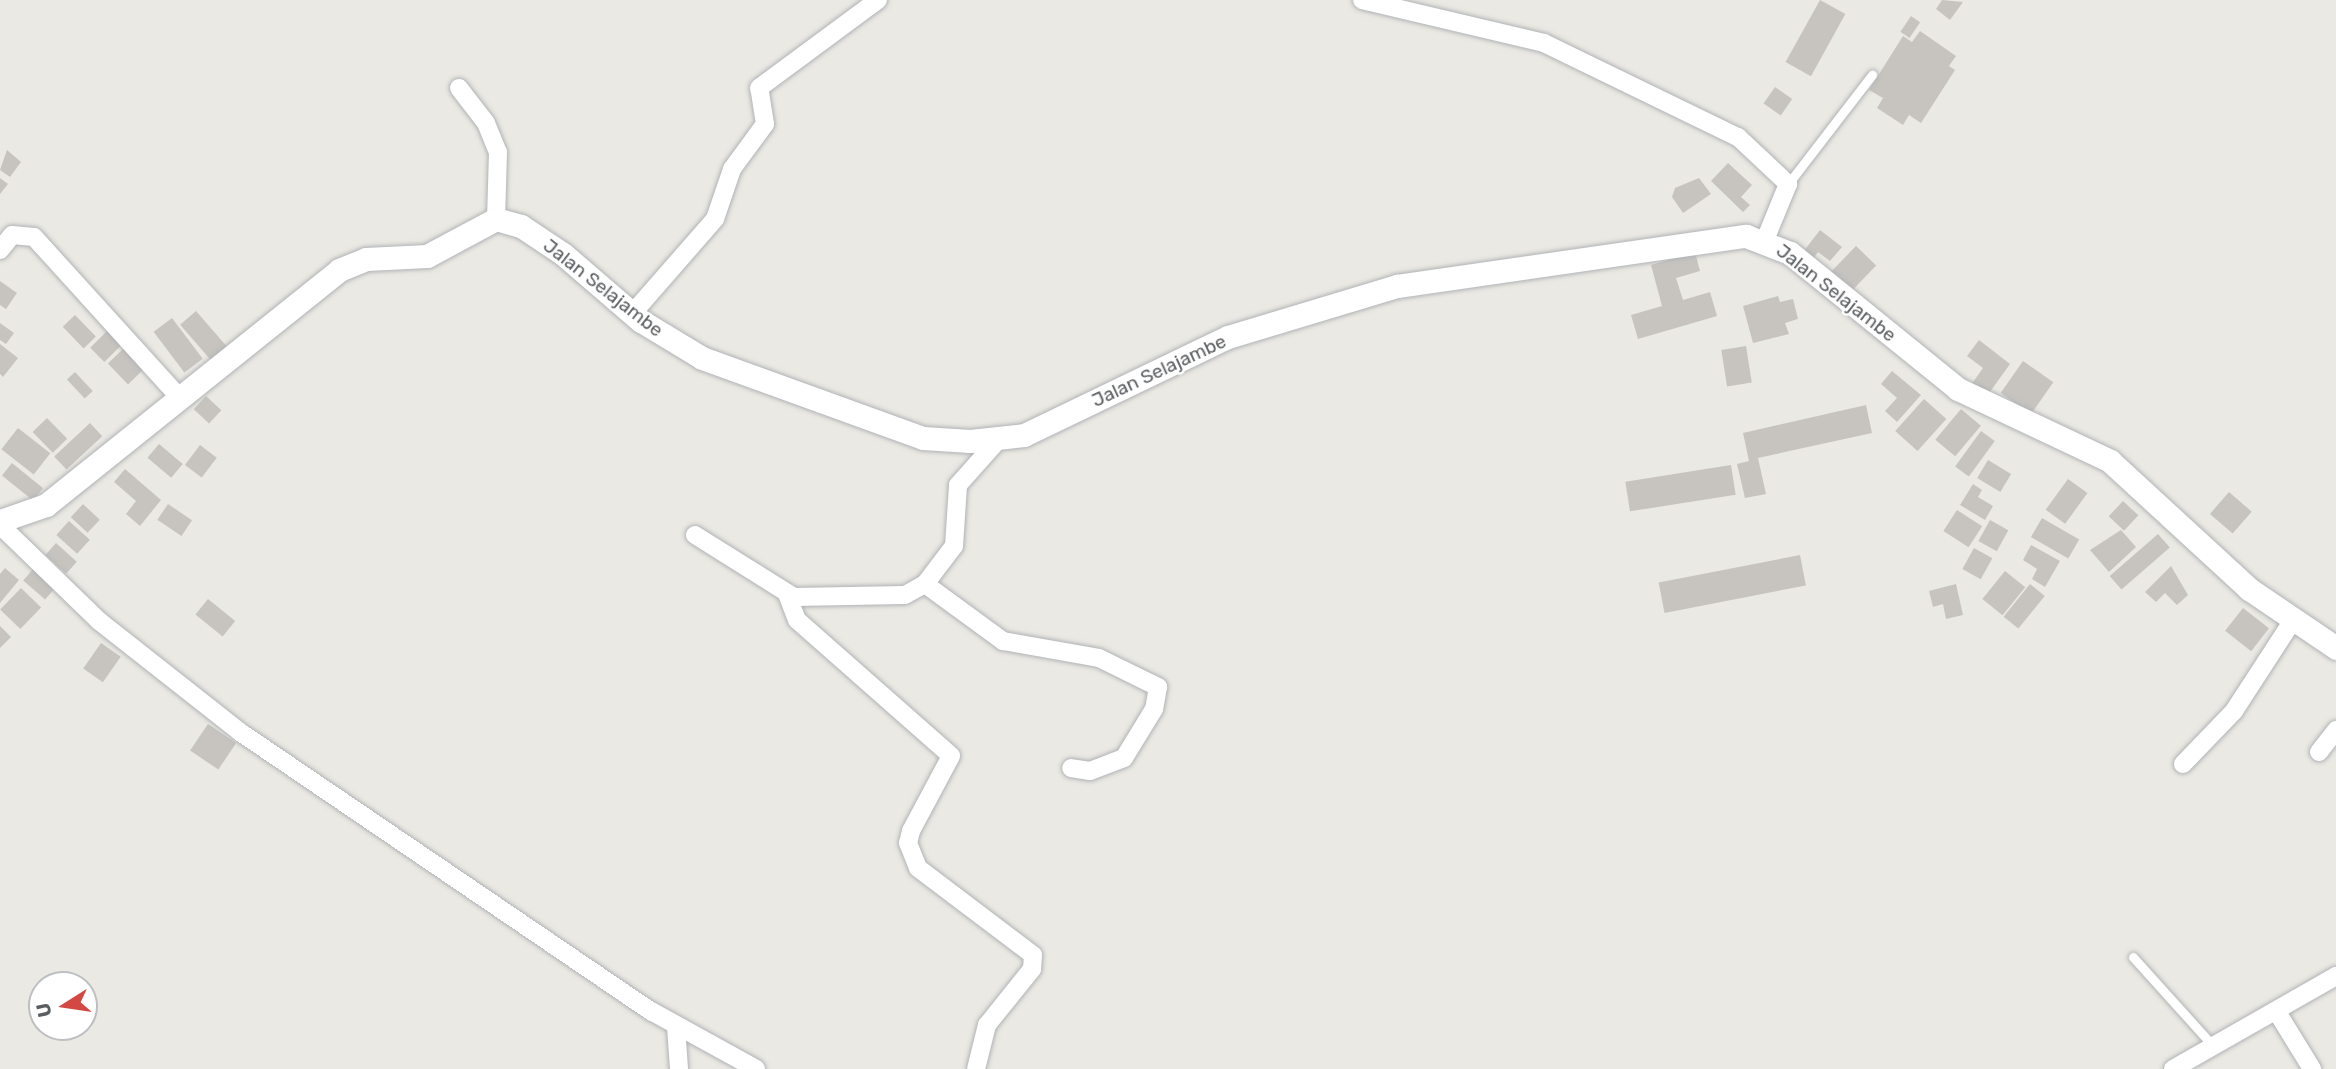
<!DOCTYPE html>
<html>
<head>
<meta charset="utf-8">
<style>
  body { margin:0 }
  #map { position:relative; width:2336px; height:1069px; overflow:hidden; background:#ebe9e3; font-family:Rubik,sans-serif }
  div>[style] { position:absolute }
  .building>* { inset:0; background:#c7c4bf; transform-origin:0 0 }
  .roads { filter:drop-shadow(0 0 2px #b0b3b6) drop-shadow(0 0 2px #b0b3b6) }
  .service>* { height:9px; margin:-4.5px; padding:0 4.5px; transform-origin:4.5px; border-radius:4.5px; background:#fff }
  .minor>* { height:18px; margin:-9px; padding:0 9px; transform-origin:9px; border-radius:9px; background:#fff }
  .tertiary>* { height:23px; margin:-11.5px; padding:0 11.5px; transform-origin:11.5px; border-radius:11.5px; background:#fff }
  span { translate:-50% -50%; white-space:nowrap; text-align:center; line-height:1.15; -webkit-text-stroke:5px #fff; paint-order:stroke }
  .street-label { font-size:19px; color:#5b5e61 }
  .north { position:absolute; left:28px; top:971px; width:70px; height:70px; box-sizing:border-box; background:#fff; border:2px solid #bdbfc0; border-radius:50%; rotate:258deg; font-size:19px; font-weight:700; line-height:28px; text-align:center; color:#5b5e61 }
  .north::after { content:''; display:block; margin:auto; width:24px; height:32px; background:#d34842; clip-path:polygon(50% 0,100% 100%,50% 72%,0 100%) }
</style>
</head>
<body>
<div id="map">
  <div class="building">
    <i style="left:1820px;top:0;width:29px;height:71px;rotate:29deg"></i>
    <i style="clip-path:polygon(1942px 0,1963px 2px,1950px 20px,1936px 9px)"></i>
    <i style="left:1911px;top:16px;width:11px;height:19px;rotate:34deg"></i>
    <i style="clip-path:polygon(1920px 31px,1956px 56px,1949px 66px,1955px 70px,1921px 123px,1909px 115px,1903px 125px,1877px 108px,1883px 98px,1869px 90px,1903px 36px,1912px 42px)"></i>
    <i style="left:1775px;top:87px;width:21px;height:20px;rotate:35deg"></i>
    <i style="clip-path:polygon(7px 150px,21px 162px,10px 177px,0 170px)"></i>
    <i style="clip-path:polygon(1728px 163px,1752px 185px,1741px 197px,1750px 205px,1743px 212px,1711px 181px)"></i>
    <i style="clip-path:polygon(0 178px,8px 184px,0 194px)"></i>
    <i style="clip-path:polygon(1699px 178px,1711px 194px,1683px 213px,1672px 197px,1675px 188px)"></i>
    <i style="clip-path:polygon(1820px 230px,1842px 247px,1830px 261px,1818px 252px,1810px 263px,1800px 256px)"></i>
    <i style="left:1856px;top:246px;width:28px;height:41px;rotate:44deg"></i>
    <i style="clip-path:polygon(1695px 252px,1700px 271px,1676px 278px,1683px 300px,1710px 292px,1717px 316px,1638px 339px,1631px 315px,1662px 306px,1651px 265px)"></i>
    <i style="clip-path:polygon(0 281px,17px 293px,6px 309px,0 305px)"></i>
    <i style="clip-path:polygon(1778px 296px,1780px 302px,1793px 299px,1798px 319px,1785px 323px,1789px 334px,1753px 343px,1743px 306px)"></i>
    <i style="left:196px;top:311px;width:48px;height:21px;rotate:49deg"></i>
    <i style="left:75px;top:315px;width:30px;height:17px;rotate:46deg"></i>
    <i style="left:172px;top:318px;width:51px;height:23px;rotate:53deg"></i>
    <i style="clip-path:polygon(0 323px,14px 333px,6px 344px,0 340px)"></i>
    <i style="left:110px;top:328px;width:20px;height:28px;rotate:45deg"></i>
    <i style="clip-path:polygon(1979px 340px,2010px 364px,1987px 396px,1971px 385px,1983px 368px,1967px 356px)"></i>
    <i style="clip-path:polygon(0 344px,18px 358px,3px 377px,0 374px)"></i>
    <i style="left:1746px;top:346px;width:37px;height:25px;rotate:81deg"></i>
    <i style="left:123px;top:349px;width:29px;height:21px;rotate:46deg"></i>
    <i style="left:2023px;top:361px;width:37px;height:39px;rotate:35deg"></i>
    <i style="clip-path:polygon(1892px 371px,1921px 395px,1897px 422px,1885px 411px,1897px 398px,1881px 384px)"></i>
    <i style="left:75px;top:372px;width:26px;height:11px;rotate:47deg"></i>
    <i style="left:206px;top:396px;width:21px;height:18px;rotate:43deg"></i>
    <i style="left:1924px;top:399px;width:30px;height:43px;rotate:42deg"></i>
    <i style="clip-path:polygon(1866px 405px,1872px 433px,1758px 458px,1766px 494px,1745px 498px,1737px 464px,1749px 461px,1743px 433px)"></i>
    <i style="left:1961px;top:409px;width:26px;height:40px;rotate:40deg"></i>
    <i style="left:47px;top:418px;width:29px;height:20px;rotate:46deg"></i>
    <i style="left:90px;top:423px;width:18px;height:49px;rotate:47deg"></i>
    <i style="left:18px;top:428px;width:41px;height:27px;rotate:38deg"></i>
    <i style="left:1981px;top:431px;width:17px;height:44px;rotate:36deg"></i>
    <i style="left:159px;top:444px;width:31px;height:18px;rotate:40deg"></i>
    <i style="left:200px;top:445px;width:21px;height:25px;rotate:37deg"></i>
    <i style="left:1988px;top:460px;width:27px;height:21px;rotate:31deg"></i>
    <i style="left:12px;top:463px;width:40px;height:16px;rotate:39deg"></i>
    <i style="left:1731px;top:465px;width:30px;height:107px;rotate:81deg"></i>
    <i style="clip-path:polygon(125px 469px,161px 500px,140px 526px,126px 514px,136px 501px,114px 482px)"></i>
    <i style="left:2068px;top:479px;width:24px;height:38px;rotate:36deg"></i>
    <i style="clip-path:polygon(1973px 484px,1982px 490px,1978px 497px,1993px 506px,1985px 520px,1960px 505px)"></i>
    <i style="left:2229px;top:492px;width:30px;height:29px;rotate:41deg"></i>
    <i style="left:2123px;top:501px;width:21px;height:21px;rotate:43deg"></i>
    <i style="left:83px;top:504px;width:23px;height:18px;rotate:43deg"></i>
    <i style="left:168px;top:504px;width:29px;height:19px;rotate:34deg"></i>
    <i style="left:1957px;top:510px;width:30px;height:25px;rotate:33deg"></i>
    <i style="left:2042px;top:518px;width:43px;height:22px;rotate:30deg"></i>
    <i style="left:1990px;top:520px;width:21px;height:24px;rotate:29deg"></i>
    <i style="left:69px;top:521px;width:28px;height:19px;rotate:42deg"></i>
    <i style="clip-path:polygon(2121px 530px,2136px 547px,2109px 572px,2090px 550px)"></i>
    <i style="left:2158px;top:534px;width:18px;height:64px;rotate:49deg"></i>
    <i style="left:56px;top:543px;width:28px;height:16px;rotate:42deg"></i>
    <i style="clip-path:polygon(2031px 545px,2060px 561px,2045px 587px,2032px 579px,2037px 569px,2023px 560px)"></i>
    <i style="left:1974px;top:548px;width:21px;height:24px;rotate:29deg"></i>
    <i style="left:1800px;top:555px;width:31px;height:144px;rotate:79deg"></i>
    <i style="clip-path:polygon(2171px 566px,2188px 595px,2177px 605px,2165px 593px,2156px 602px,2145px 592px)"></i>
    <i style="left:35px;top:567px;width:29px;height:18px;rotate:41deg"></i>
    <i style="clip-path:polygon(5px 568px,19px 580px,0 603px,0 574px)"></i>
    <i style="left:2005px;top:571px;width:26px;height:36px;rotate:39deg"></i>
    <i style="clip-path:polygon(1956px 584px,1963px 615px,1946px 619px,1943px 604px,1933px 607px,1929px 591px)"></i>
    <i style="left:2030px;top:584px;width:19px;height:42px;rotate:39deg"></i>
    <i style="left:21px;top:588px;width:28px;height:30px;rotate:44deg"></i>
    <i style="left:208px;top:599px;width:35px;height:20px;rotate:39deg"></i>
    <i style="left:2243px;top:608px;width:33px;height:29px;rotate:38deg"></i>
    <i style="clip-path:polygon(0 626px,11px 637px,0 648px)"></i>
    <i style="left:101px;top:643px;width:24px;height:31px;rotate:35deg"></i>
    <i style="left:208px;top:724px;width:34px;height:32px;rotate:34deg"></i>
  </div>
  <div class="roads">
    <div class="service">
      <i style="left:1788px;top:184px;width:138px;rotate:-52.4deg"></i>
      <i style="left:2133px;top:957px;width:120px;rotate:48deg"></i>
    </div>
    <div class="minor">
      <i style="left:1362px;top:0;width:187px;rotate:13.3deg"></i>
      <i style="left:1544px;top:43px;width:216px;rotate:25.9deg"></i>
      <i style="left:1738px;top:137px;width:69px;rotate:43.2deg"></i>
      <i style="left:1788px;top:184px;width:61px;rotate:112.3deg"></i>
      <i style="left:459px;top:88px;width:44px;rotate:52.4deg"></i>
      <i style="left:486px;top:123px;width:31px;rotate:68deg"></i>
      <i style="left:498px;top:152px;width:67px;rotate:91.7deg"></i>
      <i style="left:0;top:250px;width:19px;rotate:-51deg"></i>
      <i style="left:12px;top:235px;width:22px;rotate:5deg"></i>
      <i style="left:34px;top:237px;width:215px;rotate:47.8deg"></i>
      <i style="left:632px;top:314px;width:126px;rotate:-48.9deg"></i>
      <i style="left:715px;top:219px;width:53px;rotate:-71.2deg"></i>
      <i style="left:732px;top:169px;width:56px;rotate:-53.7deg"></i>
      <i style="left:765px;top:124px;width:36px;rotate:-99deg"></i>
      <i style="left:759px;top:88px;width:148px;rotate:-36.5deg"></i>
      <i style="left:0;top:525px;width:138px;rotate:44.1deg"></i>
      <i style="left:99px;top:621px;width:179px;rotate:38.2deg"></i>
      <i style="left:240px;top:732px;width:497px;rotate:34.2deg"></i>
      <i style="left:651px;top:1011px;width:120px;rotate:28.9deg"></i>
      <i style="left:695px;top:535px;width:117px;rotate:32.1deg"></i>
      <i style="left:794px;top:597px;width:111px;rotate:-1deg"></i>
      <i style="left:905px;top:595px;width:23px;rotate:-29deg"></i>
      <i style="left:925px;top:584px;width:48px;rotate:-52.7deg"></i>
      <i style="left:954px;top:546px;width:61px;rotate:-86.2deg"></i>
      <i style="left:958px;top:485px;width:62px;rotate:-48.3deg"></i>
      <i style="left:925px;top:584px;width:97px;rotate:36.2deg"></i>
      <i style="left:1003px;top:641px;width:97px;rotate:10deg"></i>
      <i style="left:1099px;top:658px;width:66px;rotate:26.2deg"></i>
      <i style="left:1158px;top:687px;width:22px;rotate:100deg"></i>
      <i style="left:1154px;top:709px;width:57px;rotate:121.5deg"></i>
      <i style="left:1124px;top:758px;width:36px;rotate:159deg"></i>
      <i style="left:1090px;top:771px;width:19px;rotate:-171deg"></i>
      <i style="left:787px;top:594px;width:28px;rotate:69deg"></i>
      <i style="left:797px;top:620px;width:205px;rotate:41.4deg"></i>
      <i style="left:951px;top:756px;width:85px;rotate:118.1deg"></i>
      <i style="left:911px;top:831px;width:12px;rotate:104deg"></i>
      <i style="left:908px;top:843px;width:27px;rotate:68deg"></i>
      <i style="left:918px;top:868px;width:144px;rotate:37.1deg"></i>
      <i style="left:1033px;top:955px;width:14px;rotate:94deg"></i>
      <i style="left:1032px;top:969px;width:72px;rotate:128.8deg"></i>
      <i style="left:987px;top:1025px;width:45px;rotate:104deg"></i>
      <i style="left:2319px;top:752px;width:28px;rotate:-52deg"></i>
      <i style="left:2183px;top:764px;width:74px;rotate:-46.1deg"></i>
      <i style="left:2234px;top:711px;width:108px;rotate:-57deg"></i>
      <i style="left:2277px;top:1012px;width:67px;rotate:58.4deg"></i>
      <i style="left:676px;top:1026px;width:43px;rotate:86deg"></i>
      <i style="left:2173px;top:1069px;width:188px;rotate:-29.7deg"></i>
    </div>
    <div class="tertiary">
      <i style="left:0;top:521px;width:49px;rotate:-19.2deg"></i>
      <i style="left:46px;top:505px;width:376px;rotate:-38.7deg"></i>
      <i style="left:339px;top:270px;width:29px;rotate:-22deg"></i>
      <i style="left:366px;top:259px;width:61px;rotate:-2.8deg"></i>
      <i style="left:427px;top:256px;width:78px;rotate:-28.2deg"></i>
      <i style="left:496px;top:219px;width:26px;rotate:16deg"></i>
      <i style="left:521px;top:226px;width:50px;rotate:33.7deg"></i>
      <i style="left:563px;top:254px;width:103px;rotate:40.7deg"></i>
      <i style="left:641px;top:321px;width:71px;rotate:31.2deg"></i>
      <i style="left:702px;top:358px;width:235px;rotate:19.9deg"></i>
      <i style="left:923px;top:438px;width:47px;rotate:3.7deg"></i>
      <i style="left:970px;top:441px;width:54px;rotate:-6.3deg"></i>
      <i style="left:1024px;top:435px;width:226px;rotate:-25.7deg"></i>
      <i style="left:1228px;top:337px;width:177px;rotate:-16.8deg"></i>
      <i style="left:1397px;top:286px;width:353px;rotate:-8.2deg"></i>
      <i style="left:1746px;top:236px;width:47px;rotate:21.1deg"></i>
      <i style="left:1790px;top:253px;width:216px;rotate:39deg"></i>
      <i style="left:1958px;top:389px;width:168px;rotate:25.3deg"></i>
      <i style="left:2110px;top:461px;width:189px;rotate:42.6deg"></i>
      <i style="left:2249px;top:589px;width:105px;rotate:34.1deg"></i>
    </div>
  </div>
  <div class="street-label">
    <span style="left:603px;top:288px;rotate:38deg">Jalan Selajambe</span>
    <span style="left:1836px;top:293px;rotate:38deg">Jalan Selajambe</span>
    <span style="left:1159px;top:371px;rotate:-25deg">Jalan Selajambe</span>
  </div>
  <div class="north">U</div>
</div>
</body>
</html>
